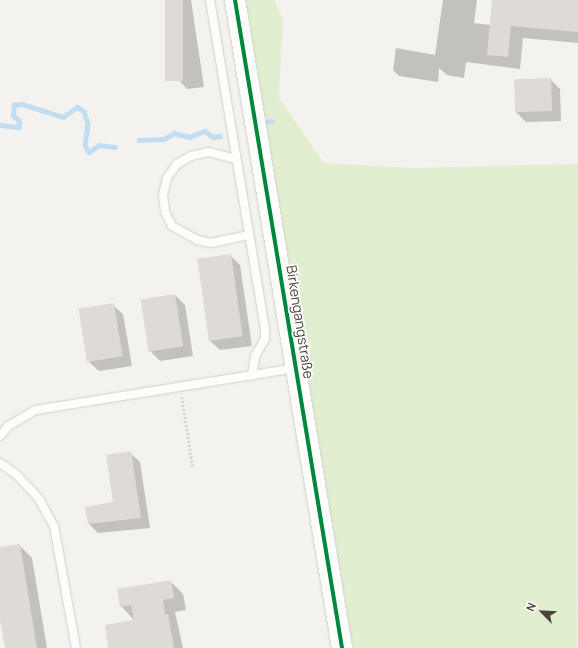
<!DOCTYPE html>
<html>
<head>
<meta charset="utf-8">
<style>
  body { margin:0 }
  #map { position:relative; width:578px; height:648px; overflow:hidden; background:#f4f2ee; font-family:Manrope,sans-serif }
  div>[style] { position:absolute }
  .green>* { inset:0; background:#e1eecf }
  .shadow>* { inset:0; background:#0003 }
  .stream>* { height:4.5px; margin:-2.25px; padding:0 2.25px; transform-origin:2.25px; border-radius:2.25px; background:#c0ddf1 }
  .building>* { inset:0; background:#dedbd6; transform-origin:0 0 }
  .path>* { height:2.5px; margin-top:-1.25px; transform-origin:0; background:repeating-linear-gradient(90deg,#d3d2cc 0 2px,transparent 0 4px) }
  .roads { filter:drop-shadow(0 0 1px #d2d0cb) drop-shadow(0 0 1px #d2d0cb) }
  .service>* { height:8px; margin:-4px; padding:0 4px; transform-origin:4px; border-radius:4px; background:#fdfdfc }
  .tertiary>* { height:20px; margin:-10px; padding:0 10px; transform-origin:10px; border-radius:10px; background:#fdfdfc }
  .cycleway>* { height:4px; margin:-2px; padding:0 2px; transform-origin:2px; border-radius:2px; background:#00873e }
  span { translate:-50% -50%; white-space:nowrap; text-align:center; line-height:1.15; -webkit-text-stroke:3.5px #fff; paint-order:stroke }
  .street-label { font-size:14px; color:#4b4439 }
  .north { position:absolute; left:522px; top:592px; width:40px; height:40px; -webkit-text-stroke:3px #fff; paint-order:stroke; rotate:294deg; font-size:11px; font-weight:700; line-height:16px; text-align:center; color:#4b4439 }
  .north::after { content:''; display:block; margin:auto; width:14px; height:18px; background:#4b4439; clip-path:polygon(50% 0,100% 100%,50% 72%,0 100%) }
</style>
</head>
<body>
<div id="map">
  <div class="green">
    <i style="clip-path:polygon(245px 0,274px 0,283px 20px,279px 98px,324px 163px,413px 168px,578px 164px,577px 648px,353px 648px)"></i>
  </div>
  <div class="shadow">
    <i style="clip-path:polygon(166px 0,191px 0,204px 87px,187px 89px,178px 79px)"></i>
    <i style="clip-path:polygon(443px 0,477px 0,474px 23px,490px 25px,493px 0,578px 0,578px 43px,523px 38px,520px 69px,466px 62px,464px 78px,447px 75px,439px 68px,438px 82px,399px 76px,393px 70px,396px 48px,435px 55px)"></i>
    <i style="clip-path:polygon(550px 79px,560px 89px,561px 121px,526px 122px,516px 112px)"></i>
    <i style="clip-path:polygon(230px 255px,240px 265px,252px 346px,220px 350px,210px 341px)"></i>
    <i style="clip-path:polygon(175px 295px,185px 305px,193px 356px,160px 361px,150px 351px)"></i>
    <i style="clip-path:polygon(113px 305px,123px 314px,132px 366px,99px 371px,89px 362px)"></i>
    <i style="clip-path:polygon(130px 453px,140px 462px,150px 528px,98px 533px,89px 524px,114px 503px)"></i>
    <i style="clip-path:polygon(19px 545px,32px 558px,47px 648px,6px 648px,0 613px,0 548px)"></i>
    <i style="clip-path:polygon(170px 581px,183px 594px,186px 610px,175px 612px,183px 648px,109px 648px,135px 621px,121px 606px)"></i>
  </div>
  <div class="stream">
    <i style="left:267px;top:122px;width:5px;rotate:-11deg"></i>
    <i style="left:0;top:125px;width:19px;rotate:6deg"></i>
    <i style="left:19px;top:127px;width:6px;rotate:-90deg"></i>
    <i style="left:19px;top:121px;width:8px;rotate:-140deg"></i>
    <i style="left:13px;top:116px;width:11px;rotate:-85deg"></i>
    <i style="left:14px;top:105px;width:8px;rotate:-7deg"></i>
    <i style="left:22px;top:104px;width:43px;rotate:17.6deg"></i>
    <i style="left:63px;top:117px;width:17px;rotate:-36deg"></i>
    <i style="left:77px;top:107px;width:8px;rotate:30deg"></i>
    <i style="left:84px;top:111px;width:14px;rotate:73deg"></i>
    <i style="left:88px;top:124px;width:21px;rotate:98deg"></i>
    <i style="left:85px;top:145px;width:8px;rotate:60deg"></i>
    <i style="left:89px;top:152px;width:12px;rotate:-35deg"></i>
    <i style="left:99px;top:145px;width:16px;rotate:7deg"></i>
    <i style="left:139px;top:140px;width:25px;rotate:-2deg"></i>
    <i style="left:164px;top:139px;width:12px;rotate:-31deg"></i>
    <i style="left:174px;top:133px;width:16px;rotate:15deg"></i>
    <i style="left:189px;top:137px;width:17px;rotate:-21deg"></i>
    <i style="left:205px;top:131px;width:10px;rotate:37deg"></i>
    <i style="left:213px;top:137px;width:7px;rotate:-8deg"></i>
  </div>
  <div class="building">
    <i style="left:165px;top:0;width:18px;height:81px"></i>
    <i style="clip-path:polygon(492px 0,578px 0,578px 32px,511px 26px,508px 57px,487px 55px)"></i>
    <i style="left:551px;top:78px;width:33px;height:37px;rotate:88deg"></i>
    <i style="left:231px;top:254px;width:83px;height:34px;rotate:82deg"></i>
    <i style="left:175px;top:294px;width:53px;height:35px;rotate:81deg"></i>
    <i style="left:114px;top:303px;width:54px;height:36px;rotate:81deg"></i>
    <i style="clip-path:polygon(131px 451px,141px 518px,88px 524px,85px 507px,113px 502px,106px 455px)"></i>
    <i style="clip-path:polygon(20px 544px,37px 648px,5px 648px,0 619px,0 547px)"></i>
    <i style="clip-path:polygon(171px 580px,174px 598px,163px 600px,165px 615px,168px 614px,174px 648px,108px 648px,105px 625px,134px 620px,131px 605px,120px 607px,117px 589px)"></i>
  </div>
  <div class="path">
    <i style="left:182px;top:397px;width:72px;rotate:81.2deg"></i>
  </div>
  <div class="roads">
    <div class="service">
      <i style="left:210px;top:0;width:334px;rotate:80.5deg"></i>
      <i style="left:265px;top:329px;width:10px;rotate:90deg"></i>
      <i style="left:265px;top:339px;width:20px;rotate:120deg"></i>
      <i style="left:255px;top:356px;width:20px;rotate:99deg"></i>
      <i style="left:236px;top:159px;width:29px;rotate:-166deg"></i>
      <i style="left:208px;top:152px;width:17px;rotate:167deg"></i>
      <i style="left:191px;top:156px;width:16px;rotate:150deg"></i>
      <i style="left:177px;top:164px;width:17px;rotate:126deg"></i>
      <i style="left:167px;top:178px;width:17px;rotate:103deg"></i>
      <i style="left:163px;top:195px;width:17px;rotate:83deg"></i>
      <i style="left:165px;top:212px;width:16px;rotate:63deg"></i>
      <i style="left:172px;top:226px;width:29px;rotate:29deg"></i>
      <i style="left:197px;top:240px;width:14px;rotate:12deg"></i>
      <i style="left:211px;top:243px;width:38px;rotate:-12deg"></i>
      <i style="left:0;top:436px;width:13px;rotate:-51deg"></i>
      <i style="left:8px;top:426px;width:32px;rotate:-30deg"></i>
      <i style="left:36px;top:410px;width:263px;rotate:-9.2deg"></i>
      <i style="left:0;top:463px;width:19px;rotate:35deg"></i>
      <i style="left:16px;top:474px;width:34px;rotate:47deg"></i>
      <i style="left:39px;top:499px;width:31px;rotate:61deg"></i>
      <i style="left:54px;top:526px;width:124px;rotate:79.8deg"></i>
    </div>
    <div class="tertiary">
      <i style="left:235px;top:0;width:657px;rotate:80.62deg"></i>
    </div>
  </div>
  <div class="cycleway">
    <i style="left:235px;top:0;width:657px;rotate:80.62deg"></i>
  </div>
  <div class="street-label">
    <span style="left:300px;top:322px;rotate:81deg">Birkengangstraße</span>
  </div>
  <div class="north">N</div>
</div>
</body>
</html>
